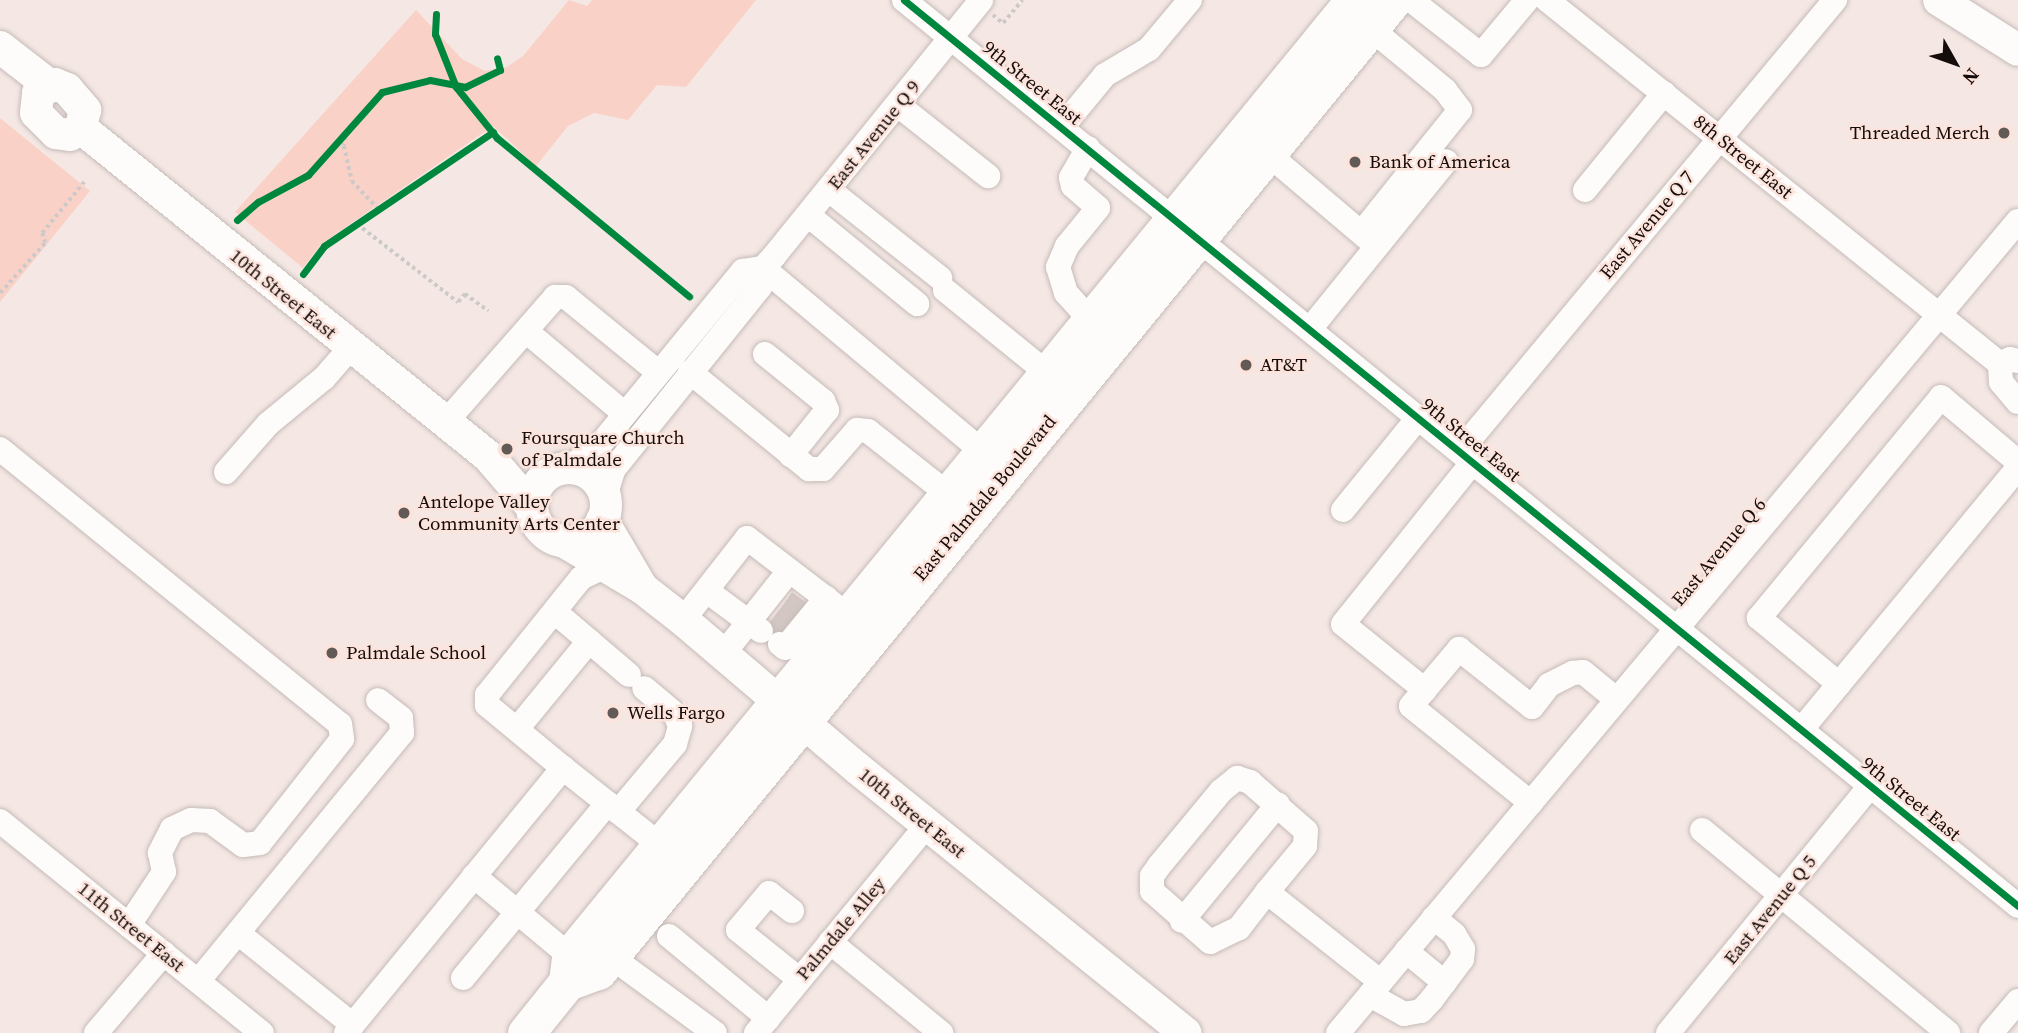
<!DOCTYPE html>
<html>
<head>
<meta charset="utf-8">
<style>
  body { margin:0 }
  #map { position:relative; width:2018px; height:1033px; overflow:hidden; background:#f5e8e4; font-family:"Source Serif 4",serif }
  div>[style] { position:absolute }
  .green>* { inset:0; background:#f9d1c7 }
  .minor-tunnel>* { height:24px; margin-top:-12px; transform-origin:0; background:repeating-linear-gradient(90deg,#d3c7c3 0 24px,transparent 0 36px) }
  .path>* { height:3.5px; margin-top:-1.75px; transform-origin:0; background:repeating-linear-gradient(90deg,#cdc9c8 0 3.5px,transparent 0 7px) }
  .roads { filter:drop-shadow(0 0 2px #c5bbb8) drop-shadow(0 0 2px #c5bbb8) }
  .minor>* { height:24px; margin:-12px; padding:0 12px; transform-origin:12px; border-radius:12px; background:#fefcfb }
  .major>* { height:32px; margin:-16px; padding:0 16px; transform-origin:16px; border-radius:16px; background:#fefcfb }
  .major>.ring { margin:-16px; padding:0; box-sizing:content-box; background:none; border:32px solid #fefcfb; border-radius:50% }
  .highway>* { height:37px; margin:-18.5px; padding:0 18.5px; transform-origin:18.5px; border-radius:18.5px; background:#fefcfb }
  .cycleway>* { height:7px; margin:-3.5px; padding:0 3.5px; transform-origin:3.5px; border-radius:3.5px; background:#00873e }
  .dots>* { width:19px; height:19px; translate:-50% -50%; box-sizing:border-box; border:4px solid #fce4dd; border-radius:50% }
  span { translate:-50% -50%; white-space:nowrap; text-align:center; line-height:1.15; -webkit-text-stroke:5px #fce4dd; paint-order:stroke }
  .street-label { font-size:19px; color:#150d0b }
  .poi-label { font-size:19px; color:#150d0b }
  .right { translate:-100% -50%; text-align:right }
  .left { translate:0 -50%; text-align:left }
  .north { position:absolute; left:1920px; top:28px; width:70px; height:70px; -webkit-text-stroke:5px #fce4dd; paint-order:stroke; rotate:130deg; font-size:19px; font-weight:700; line-height:28px; text-align:center; color:#150d0b }
  .north::after { content:''; display:block; margin:auto; width:24px; height:32px; background:#150d0b; clip-path:polygon(50% 0,100% 100%,50% 72%,0 100%) }
</style>
</head>
<body>
<div id="map">
  <div class="green">
    <i style="clip-path:polygon(569px 0,587px 6px,592px 0,756px 0,686px 87px,657px 85px,628px 120px,594px 113px,568px 126px,536px 166px,493px 126px,321px 244px,303px 268px,235px 212px,416px 10px,462px 59px,485px 71px,507px 67px,523px 56px)"></i>
    <i style="clip-path:polygon(0 118px,90px 191px,0 302px)"></i>
  </div>
  <div class="minor-tunnel">
    <i style="left:785px;top:602px;width:22px;rotate:36deg"></i>
    <i style="left:772px;top:619px;width:21px;rotate:37deg"></i>
  </div>
  <div class="path">
    <i style="left:993px;top:15px;width:13px;rotate:39deg"></i>
    <i style="left:1003px;top:23px;width:30px;rotate:-50deg"></i>
    <i style="left:347px;top:130px;width:16px;rotate:101deg"></i>
    <i style="left:344px;top:146px;width:36px;rotate:77deg"></i>
    <i style="left:352px;top:181px;width:40px;rotate:47deg"></i>
    <i style="left:357px;top:224px;width:128px;rotate:37.7deg"></i>
    <i style="left:458px;top:302px;width:11px;rotate:-49deg"></i>
    <i style="left:465px;top:294px;width:29px;rotate:36deg"></i>
    <i style="left:0;top:293px;width:67px;rotate:-48deg"></i>
    <i style="left:45px;top:243px;width:10px;rotate:-107deg"></i>
    <i style="left:42px;top:233px;width:66px;rotate:-50.5deg"></i>
  </div>
  <div class="roads">
    <div class="minor">
      <i style="left:904px;top:0;width:1436px;rotate:39.12deg"></i>
      <i style="left:1411px;top:0;width:89px;rotate:38.2deg"></i>
      <i style="left:1481px;top:55px;width:72px;rotate:-50.1deg"></i>
      <i style="left:1547px;top:0;width:581px;rotate:38.78deg"></i>
      <i style="left:898px;top:105px;width:115px;rotate:38.3deg"></i>
      <i style="left:1062px;top:127px;width:67px;rotate:-50.4deg"></i>
      <i style="left:1105px;top:75px;width:51px;rotate:-30.6deg"></i>
      <i style="left:1149px;top:49px;width:64px;rotate:-50.1deg"></i>
      <i style="left:1088px;top:148px;width:34px;rotate:120deg"></i>
      <i style="left:1071px;top:178px;width:8px;rotate:76deg"></i>
      <i style="left:1073px;top:186px;width:33px;rotate:41deg"></i>
      <i style="left:1098px;top:208px;width:49px;rotate:129.2deg"></i>
      <i style="left:1067px;top:246px;width:23px;rotate:113deg"></i>
      <i style="left:1058px;top:267px;width:27px;rotate:73deg"></i>
      <i style="left:1066px;top:293px;width:38px;rotate:48deg"></i>
      <i style="left:1268px;top:154px;width:139px;rotate:40.3deg"></i>
      <i style="left:829px;top:190px;width:142px;rotate:38.4deg"></i>
      <i style="left:1585px;top:190px;width:125px;rotate:-50.8deg"></i>
      <i style="left:808px;top:215px;width:141px;rotate:39.2deg"></i>
      <i style="left:1363px;top:231px;width:155px;rotate:-51.3deg"></i>
      <i style="left:1460px;top:110px;width:25px;rotate:-127deg"></i>
      <i style="left:1445px;top:90px;width:97px;rotate:-140.4deg"></i>
      <i style="left:763px;top:268px;width:285px;rotate:39.9deg"></i>
      <i style="left:945px;top:290px;width:132px;rotate:39.1deg"></i>
      <i style="left:1310px;top:329px;width:216px;rotate:-51deg"></i>
      <i style="left:526px;top:331px;width:129px;rotate:40deg"></i>
      <i style="left:765px;top:354px;width:75px;rotate:39deg"></i>
      <i style="left:823px;top:401px;width:10px;rotate:66deg"></i>
      <i style="left:827px;top:410px;width:58px;rotate:128.7deg"></i>
      <i style="left:2018px;top:361px;width:8px;rotate:-166deg"></i>
      <i style="left:2010px;top:359px;width:11px;rotate:153deg"></i>
      <i style="left:2000px;top:364px;width:18px;rotate:87deg"></i>
      <i style="left:2001px;top:382px;width:26px;rotate:50deg"></i>
      <i style="left:690px;top:372px;width:154px;rotate:39.2deg"></i>
      <i style="left:809px;top:469px;width:14px"></i>
      <i style="left:823px;top:469px;width:52px;rotate:-48.9deg"></i>
      <i style="left:857px;top:430px;width:11px;rotate:5deg"></i>
      <i style="left:868px;top:431px;width:102px;rotate:38.2deg"></i>
      <i style="left:444px;top:424px;width:169px;rotate:-48.8deg"></i>
      <i style="left:555px;top:297px;width:11px"></i>
      <i style="left:566px;top:297px;width:119px;rotate:39.2deg"></i>
      <i style="left:0;top:449px;width:437px;rotate:39deg"></i>
      <i style="left:340px;top:724px;width:15px;rotate:82deg"></i>
      <i style="left:342px;top:739px;width:132px;rotate:128.3deg"></i>
      <i style="left:260px;top:843px;width:17px;rotate:173deg"></i>
      <i style="left:243px;top:845px;width:41px;rotate:-144deg"></i>
      <i style="left:210px;top:821px;width:19px;rotate:-177deg"></i>
      <i style="left:191px;top:820px;width:21px;rotate:155deg"></i>
      <i style="left:172px;top:829px;width:27px;rotate:117deg"></i>
      <i style="left:160px;top:853px;width:19px;rotate:78deg"></i>
      <i style="left:164px;top:872px;width:64px;rotate:123.4deg"></i>
      <i style="left:1460px;top:451px;width:587px;rotate:-50.26deg"></i>
      <i style="left:567px;top:469px;width:39px;rotate:-36deg"></i>
      <i style="left:599px;top:446px;width:227px;rotate:-50.6deg"></i>
      <i style="left:743px;top:271px;width:20px;rotate:-9deg"></i>
      <i style="left:763px;top:268px;width:16px;rotate:-47deg"></i>
      <i style="left:774px;top:256px;width:329px;rotate:-51deg"></i>
      <i style="left:226px;top:472px;width:64px;rotate:-48.8deg"></i>
      <i style="left:268px;top:424px;width:72px;rotate:-39.4deg"></i>
      <i style="left:324px;top:378px;width:40px;rotate:-49deg"></i>
      <i style="left:605px;top:497px;width:28px;rotate:-73deg"></i>
      <i style="left:613px;top:470px;width:235px;rotate:-51.2deg"></i>
      <i style="left:760px;top:287px;width:19px;rotate:-81deg"></i>
      <i style="left:1343px;top:510px;width:119px;rotate:-50.8deg"></i>
      <i style="left:707px;top:591px;width:67px;rotate:36.5deg"></i>
      <i style="left:555px;top:612px;width:97px;rotate:40.4deg"></i>
      <i style="left:683px;top:620px;width:104px;rotate:-52deg"></i>
      <i style="left:747px;top:538px;width:128px;rotate:37.4deg"></i>
      <i style="left:780px;top:644px;width:6px;rotate:39deg"></i>
      <i style="left:785px;top:648px;width:65px;rotate:-50.6deg"></i>
      <i style="left:724px;top:653px;width:105px;rotate:-51.6deg"></i>
      <i style="left:1839px;top:684px;width:104px;rotate:-140.5deg"></i>
      <i style="left:1759px;top:618px;width:286px;rotate:-50.5deg"></i>
      <i style="left:1941px;top:397px;width:101px;rotate:40.2deg"></i>
      <i style="left:1425px;top:690px;width:105px;rotate:-141.2deg"></i>
      <i style="left:1343px;top:624px;width:208px;rotate:-51.3deg"></i>
      <i style="left:517px;top:729px;width:114px;rotate:-50.7deg"></i>
      <i style="left:1801px;top:730px;width:340px;rotate:-50.4deg"></i>
      <i style="left:563px;top:768px;width:124px;rotate:38.4deg"></i>
      <i style="left:1531px;top:803px;width:154px;rotate:-141.1deg"></i>
      <i style="left:1411px;top:706px;width:75px;rotate:-49.9deg"></i>
      <i style="left:1459px;top:649px;width:93px;rotate:38.5deg"></i>
      <i style="left:1532px;top:707px;width:28px;rotate:-52deg"></i>
      <i style="left:1549px;top:685px;width:27px;rotate:-27deg"></i>
      <i style="left:1573px;top:673px;width:10px;rotate:-6deg"></i>
      <i style="left:1583px;top:672px;width:43px;rotate:39.3deg"></i>
      <i style="left:618px;top:812px;width:89px;rotate:-50deg"></i>
      <i style="left:675px;top:744px;width:19px;rotate:-74deg"></i>
      <i style="left:680px;top:726px;width:13px;rotate:-113deg"></i>
      <i style="left:675px;top:714px;width:40px;rotate:-140deg"></i>
      <i style="left:0;top:821px;width:337px;rotate:39deg"></i>
      <i style="left:1702px;top:830px;width:319px;rotate:39.5deg"></i>
      <i style="left:474px;top:876px;width:125px;rotate:39.8deg"></i>
      <i style="left:1267px;top:892px;width:46px;rotate:127.9deg"></i>
      <i style="left:1239px;top:928px;width:32px;rotate:154deg"></i>
      <i style="left:1210px;top:942px;width:77px;rotate:-138.7deg"></i>
      <i style="left:1152px;top:891px;width:15px;rotate:-90deg"></i>
      <i style="left:1152px;top:876px;width:12px;rotate:-55deg"></i>
      <i style="left:1159px;top:866px;width:97px;rotate:-50.4deg"></i>
      <i style="left:1221px;top:791px;width:21px;rotate:-39deg"></i>
      <i style="left:1237px;top:778px;width:14px;rotate:17deg"></i>
      <i style="left:1250px;top:782px;width:74px;rotate:41.2deg"></i>
      <i style="left:1306px;top:831px;width:15px;rotate:94deg"></i>
      <i style="left:1305px;top:846px;width:60px;rotate:129.6deg"></i>
      <i style="left:1267px;top:892px;width:145px;rotate:38.3deg"></i>
      <i style="left:792px;top:911px;width:29px;rotate:-142deg"></i>
      <i style="left:769px;top:893px;width:48px;rotate:130deg"></i>
      <i style="left:738px;top:930px;width:78px;rotate:38.8deg"></i>
      <i style="left:1182px;top:921px;width:151px;rotate:-50.6deg"></i>
      <i style="left:238px;top:933px;width:147px;rotate:38.7deg"></i>
      <i style="left:669px;top:936px;width:129px;rotate:39.6deg"></i>
      <i style="left:830px;top:942px;width:144px;rotate:39.3deg"></i>
      <i style="left:1406px;top:951px;width:50px;rotate:39.4deg"></i>
      <i style="left:610px;top:956px;width:130px;rotate:36.3deg"></i>
      <i style="left:463px;top:978px;width:227px;rotate:-50.4deg"></i>
      <i style="left:199px;top:980px;width:320px;rotate:-50.6deg"></i>
      <i style="left:402px;top:733px;width:15px;rotate:-94deg"></i>
      <i style="left:401px;top:718px;width:29px;rotate:-142deg"></i>
      <i style="left:1370px;top:995px;width:39px;rotate:29deg"></i>
      <i style="left:1404px;top:1014px;width:17px;rotate:-10deg"></i>
      <i style="left:1421px;top:1011px;width:16px;rotate:-47deg"></i>
      <i style="left:1432px;top:999px;width:50px;rotate:-53.1deg"></i>
      <i style="left:1462px;top:959px;width:10px;rotate:-84deg"></i>
      <i style="left:1463px;top:949px;width:17px;rotate:-121deg"></i>
      <i style="left:1454px;top:934px;width:26px;rotate:-141deg"></i>
      <i style="left:96px;top:1033px;width:105px;rotate:-49.6deg"></i>
      <i style="left:346px;top:1033px;width:343px;rotate:-50.7deg"></i>
      <i style="left:563px;top:768px;width:99px;rotate:-140.3deg"></i>
      <i style="left:487px;top:705px;width:10px;rotate:-90deg"></i>
      <i style="left:487px;top:695px;width:150px;rotate:-51.2deg"></i>
      <i style="left:581px;top:578px;width:25px;rotate:-26deg"></i>
      <i style="left:756px;top:1033px;width:269px;rotate:-50.6deg"></i>
      <i style="left:1338px;top:1033px;width:1059px;rotate:-50.06deg"></i>
      <i style="left:1668px;top:1033px;width:319px;rotate:-50.7deg"></i>
      <i style="left:1991px;top:1033px;width:42px;rotate:-49.8deg"></i>
    </div>
    <div class="major">
      <i style="left:1939px;top:0;width:93px;rotate:32.3deg"></i>
      <i style="left:0;top:47px;width:62px;rotate:37.8deg"></i>
      <i style="left:55px;top:84px;width:13px;rotate:23deg"></i>
      <i style="left:67px;top:89px;width:28px;rotate:49deg"></i>
      <i style="left:85px;top:110px;width:18px;rotate:103deg"></i>
      <i style="left:81px;top:128px;width:13px;rotate:148deg"></i>
      <i style="left:70px;top:135px;width:14px;rotate:-172deg"></i>
      <i style="left:56px;top:133px;width:28px;rotate:-135deg"></i>
      <i style="left:36px;top:113px;width:20px;rotate:-84deg"></i>
      <i style="left:38px;top:93px;width:19px;rotate:-28deg"></i>
      <i style="left:81px;top:128px;width:523px;rotate:38.87deg"></i>
      <i style="left:488px;top:456px;width:66px;rotate:49.3deg"></i>
      <i class="ring" style="left:532px;top:468px;width:42px;height:42px"></i>
      <i style="left:602px;top:520px;width:77px;rotate:59.4deg"></i>
      <i style="left:563px;top:541px;width:92px;rotate:30.7deg"></i>
      <i style="left:642px;top:588px;width:52px;rotate:38deg"></i>
      <i style="left:683px;top:620px;width:228px;rotate:40.4deg"></i>
      <i style="left:857px;top:768px;width:422px;rotate:38.9deg"></i>
    </div>
    <div class="highway">
      <i style="left:567px;top:982px;width:26px;rotate:-83deg"></i>
      <i style="left:570px;top:956px;width:1236px;rotate:-50.65deg"></i>
      <i style="left:526px;top:1033px;width:65px;rotate:-51.2deg"></i>
      <i style="left:567px;top:982px;width:33px;rotate:-20deg"></i>
      <i style="left:598px;top:971px;width:1255px;rotate:-50.69deg"></i>
    </div>
  </div>
  <div class="cycleway">
    <i style="left:904px;top:0;width:1436px;rotate:39.12deg"></i>
    <i style="left:436px;top:14px;width:20px;rotate:93deg"></i>
    <i style="left:435px;top:34px;width:57px;rotate:68.4deg"></i>
    <i style="left:456px;top:87px;width:65px;rotate:51.2deg"></i>
    <i style="left:497px;top:138px;width:249px;rotate:39.5deg"></i>
    <i style="left:237px;top:220px;width:28px;rotate:-41deg"></i>
    <i style="left:258px;top:202px;width:57px;rotate:-28.4deg"></i>
    <i style="left:308px;top:175px;width:111px;rotate:-48.3deg"></i>
    <i style="left:382px;top:92px;width:49px;rotate:-14deg"></i>
    <i style="left:430px;top:80px;width:36px;rotate:11deg"></i>
    <i style="left:465px;top:87px;width:39px;rotate:-26deg"></i>
    <i style="left:500px;top:70px;width:12px;rotate:-104deg"></i>
    <i style="left:303px;top:274px;width:35px;rotate:-53deg"></i>
    <i style="left:324px;top:246px;width:204px;rotate:-34deg"></i>
  </div>
  <div class="dots">
    <i style="left:2004px;top:133px;background:#635a57"></i>
    <i style="left:1355px;top:162px;background:#635a57"></i>
    <i style="left:1246px;top:365px;background:#635a57"></i>
    <i style="left:507px;top:449px;background:#635a57"></i>
    <i style="left:404px;top:513px;background:#635a57"></i>
    <i style="left:332px;top:653px;background:#635a57"></i>
    <i style="left:613px;top:713px;background:#635a57"></i>
  </div>
  <div class="street-label">
    <span style="left:1032px;top:83px;rotate:39deg">9th Street East</span>
    <span style="left:874px;top:135px;rotate:-51deg">East Avenue Q 9</span>
    <span style="left:1743px;top:157px;rotate:39deg">8th Street East</span>
    <span style="left:1647px;top:225px;rotate:-50deg">East Avenue Q 7</span>
    <span style="left:283px;top:294px;rotate:39deg">10th Street East</span>
    <span style="left:1471px;top:440px;rotate:39deg">9th Street East</span>
    <span style="left:985px;top:498px;rotate:-50deg">East Palmdale Boulevard</span>
    <span style="left:1719px;top:552px;rotate:-50deg">East Avenue Q 6</span>
    <span style="left:1911px;top:799px;rotate:39deg">9th Street East</span>
    <span style="left:912px;top:813px;rotate:39deg">10th Street East</span>
    <span style="left:1770px;top:910px;rotate:-51deg">East Avenue Q 5</span>
    <span style="left:131px;top:927px;rotate:39deg">11th Street East</span>
    <span style="left:841px;top:929px;rotate:-50deg">Palmdale Alley</span>
  </div>
  <div class="poi-label">
    <span class="right" style="left:1990px;top:133px">Threaded Merch</span>
    <span class="left" style="left:1369px;top:162px">Bank of America</span>
    <span class="left" style="left:1260px;top:365px">AT&amp;T</span>
    <span class="left" style="left:521px;top:449px">Foursquare Church<br>of Palmdale</span>
    <span class="left" style="left:418px;top:513px">Antelope Valley<br>Community Arts Center</span>
    <span class="left" style="left:346px;top:653px">Palmdale School</span>
    <span class="left" style="left:627px;top:713px">Wells Fargo</span>
  </div>
  <div class="north">N</div>
</div>
</body>
</html>
